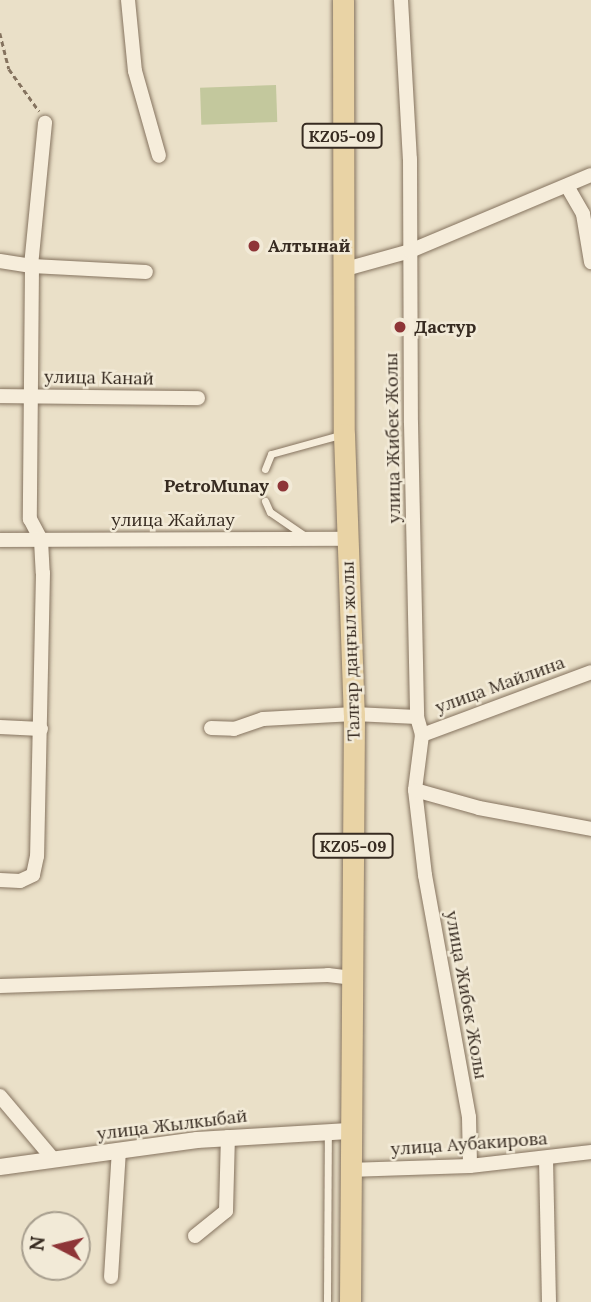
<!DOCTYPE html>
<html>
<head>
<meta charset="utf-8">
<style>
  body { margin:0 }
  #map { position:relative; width:591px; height:1302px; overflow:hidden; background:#eae0c8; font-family:Lora,serif }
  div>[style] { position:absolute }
  .green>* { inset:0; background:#c3c89d; transform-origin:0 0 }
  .path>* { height:2.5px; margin-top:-1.25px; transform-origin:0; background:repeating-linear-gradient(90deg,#85735f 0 5px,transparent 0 8.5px) }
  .roads { filter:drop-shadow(0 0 2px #85735f) drop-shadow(0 0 2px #85735f) }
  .service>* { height:7px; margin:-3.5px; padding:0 3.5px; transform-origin:3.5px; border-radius:3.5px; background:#f6eddb }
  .minor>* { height:14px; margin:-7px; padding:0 7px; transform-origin:7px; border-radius:7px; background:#f6eddb }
  .tertiary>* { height:16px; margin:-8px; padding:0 8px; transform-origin:8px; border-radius:8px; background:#f6eddb }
  .primary>* { height:21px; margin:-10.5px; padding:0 10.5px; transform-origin:10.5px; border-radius:10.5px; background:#e9d3a5 }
  .dots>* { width:19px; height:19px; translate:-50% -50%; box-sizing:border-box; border:4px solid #f2ead7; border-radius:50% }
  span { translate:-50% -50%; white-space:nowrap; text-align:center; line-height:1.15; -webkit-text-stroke:5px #f2ead7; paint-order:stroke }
  .shield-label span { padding:2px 5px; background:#f2ead7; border:2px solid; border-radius:5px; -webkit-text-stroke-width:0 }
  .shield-label { font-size:16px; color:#372b21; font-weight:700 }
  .poi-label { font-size:18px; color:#372b21; font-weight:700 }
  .left { translate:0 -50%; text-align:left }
  .right { translate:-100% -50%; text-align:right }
  .street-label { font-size:18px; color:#372b21 }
  .north { position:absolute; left:21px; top:1211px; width:70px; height:70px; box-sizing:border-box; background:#f2ead7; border:2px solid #a79e8e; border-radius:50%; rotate:277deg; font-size:19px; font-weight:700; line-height:28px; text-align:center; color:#372b21 }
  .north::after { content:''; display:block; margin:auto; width:24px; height:32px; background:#8e3537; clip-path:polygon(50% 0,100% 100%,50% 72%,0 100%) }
</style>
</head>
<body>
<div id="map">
  <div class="green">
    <i style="left:276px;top:85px;width:37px;height:76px;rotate:88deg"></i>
  </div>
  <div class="path">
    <i style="left:0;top:33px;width:37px;rotate:76deg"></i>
    <i style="left:9px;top:69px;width:52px;rotate:54.5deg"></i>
  </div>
  <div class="roads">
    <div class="service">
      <i style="left:265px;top:469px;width:16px;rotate:-68deg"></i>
      <i style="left:271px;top:454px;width:72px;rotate:-15.4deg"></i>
      <i style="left:265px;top:501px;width:12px;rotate:66deg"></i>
      <i style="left:270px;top:512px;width:46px;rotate:34.4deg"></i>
      <i style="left:327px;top:1302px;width:170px;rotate:-89.7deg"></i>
    </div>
    <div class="minor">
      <i style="left:128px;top:0;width:71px;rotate:84.4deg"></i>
      <i style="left:135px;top:71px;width:88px;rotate:74.2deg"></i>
      <i style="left:401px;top:0;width:159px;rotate:86.8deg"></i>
      <i style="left:410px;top:159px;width:264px;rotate:89.8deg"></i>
      <i style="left:411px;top:423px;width:294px;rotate:88.8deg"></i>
      <i style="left:417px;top:717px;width:19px;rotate:74deg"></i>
      <i style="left:422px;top:735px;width:55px;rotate:97.3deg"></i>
      <i style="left:415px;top:790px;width:86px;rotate:83.3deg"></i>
      <i style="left:425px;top:875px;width:246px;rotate:79.7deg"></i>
      <i style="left:469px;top:1117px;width:49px;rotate:88.8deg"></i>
      <i style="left:567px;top:186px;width:32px;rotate:60deg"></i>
      <i style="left:583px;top:214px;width:49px;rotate:80.5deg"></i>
      <i style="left:0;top:261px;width:32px;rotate:9deg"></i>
      <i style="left:32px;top:266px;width:253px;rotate:90.5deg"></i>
      <i style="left:30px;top:519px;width:24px;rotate:62deg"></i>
      <i style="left:41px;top:540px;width:33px;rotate:87deg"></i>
      <i style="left:43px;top:573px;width:283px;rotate:91.2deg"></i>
      <i style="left:37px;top:856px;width:19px;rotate:102deg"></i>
      <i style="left:33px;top:875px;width:14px;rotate:155deg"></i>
      <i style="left:20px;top:881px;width:20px;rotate:-177deg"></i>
      <i style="left:31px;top:266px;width:144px;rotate:-84.4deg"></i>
      <i style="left:32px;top:266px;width:114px;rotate:3deg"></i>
      <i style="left:342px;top:270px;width:71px;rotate:-15.6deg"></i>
      <i style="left:410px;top:251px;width:196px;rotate:-22.8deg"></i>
      <i style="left:0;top:396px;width:198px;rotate:0.6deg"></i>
      <i style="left:0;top:540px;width:347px;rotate:-0.2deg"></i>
      <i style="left:0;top:727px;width:41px;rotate:2.8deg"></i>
      <i style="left:211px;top:728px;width:23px;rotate:2deg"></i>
      <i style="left:234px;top:729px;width:31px;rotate:-19deg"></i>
      <i style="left:263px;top:719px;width:91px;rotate:-3.1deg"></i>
      <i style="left:354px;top:714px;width:63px;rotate:2.7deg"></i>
      <i style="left:422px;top:735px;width:180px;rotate:-20.4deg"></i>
      <i style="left:415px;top:790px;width:66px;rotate:15.7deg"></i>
      <i style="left:479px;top:808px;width:114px;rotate:10.6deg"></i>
      <i style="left:0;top:986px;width:328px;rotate:-1.9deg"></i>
      <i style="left:328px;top:975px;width:24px;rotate:7deg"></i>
      <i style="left:0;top:1096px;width:82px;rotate:49.9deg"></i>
      <i style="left:546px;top:1159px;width:143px;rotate:88.8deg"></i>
      <i style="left:348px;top:1170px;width:122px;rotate:-1.9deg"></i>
      <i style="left:470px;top:1166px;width:122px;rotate:-6.6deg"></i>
      <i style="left:195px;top:1236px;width:40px;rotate:-39deg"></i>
      <i style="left:226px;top:1211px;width:74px;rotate:-88.5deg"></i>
      <i style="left:111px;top:1277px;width:127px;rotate:-86.4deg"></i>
    </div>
    <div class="tertiary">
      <i style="left:0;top:1167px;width:199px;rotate:-7.8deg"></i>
      <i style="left:197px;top:1140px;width:152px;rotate:-3.4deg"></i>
    </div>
    <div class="primary">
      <i style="left:343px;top:0;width:434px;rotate:89.9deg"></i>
      <i style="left:344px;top:434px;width:280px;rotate:88deg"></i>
      <i style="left:354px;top:714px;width:588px;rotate:90.39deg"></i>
    </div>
  </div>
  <div class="dots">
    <i style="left:254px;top:246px;background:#8e3537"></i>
    <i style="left:400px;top:327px;background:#8e3537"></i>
    <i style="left:283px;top:486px;background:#8e3537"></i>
  </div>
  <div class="shield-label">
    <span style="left:342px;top:136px">KZ05-09</span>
    <span style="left:353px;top:846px">KZ05-09</span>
  </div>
  <div class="poi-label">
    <span class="left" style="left:268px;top:246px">Алтынай</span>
    <span class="left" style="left:414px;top:327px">Дастур</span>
    <span class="right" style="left:269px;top:486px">PetroMunay</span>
  </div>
  <div class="street-label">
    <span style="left:99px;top:378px;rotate:1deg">улица Канай</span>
    <span style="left:393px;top:438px;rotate:-91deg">улица Жибек Жолы</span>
    <span style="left:173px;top:520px">улица Жайлау</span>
    <span style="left:351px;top:651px;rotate:-92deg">Талғар даңғыл жолы</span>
    <span style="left:500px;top:685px;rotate:-20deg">улица Майлина</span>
    <span style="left:466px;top:995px;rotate:80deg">улица Жибек Жолы</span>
    <span style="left:172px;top:1125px;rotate:-7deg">улица Жылкыбай</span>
    <span style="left:469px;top:1144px;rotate:-4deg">улица Аубакирова</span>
  </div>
  <div class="north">N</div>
</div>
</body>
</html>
